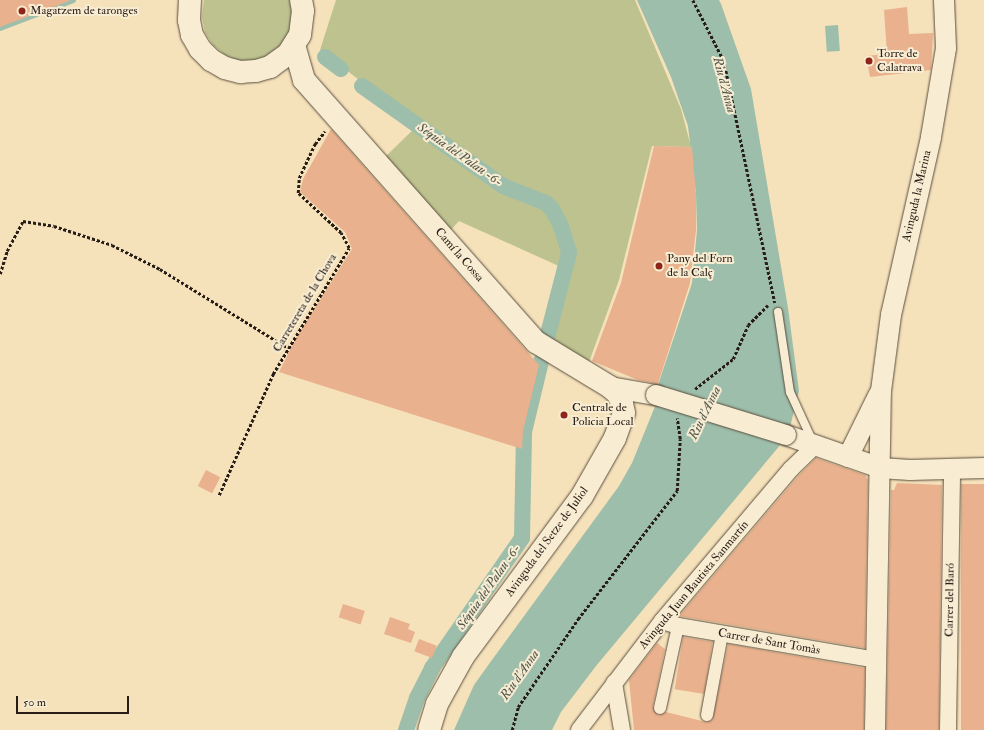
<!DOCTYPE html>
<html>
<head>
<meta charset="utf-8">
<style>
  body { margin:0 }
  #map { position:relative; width:984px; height:730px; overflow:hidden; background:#f5e1ba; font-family:"IM FELL Double Pica",serif }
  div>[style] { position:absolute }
  .green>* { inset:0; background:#bdc28f }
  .water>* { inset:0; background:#9dbeaa; transform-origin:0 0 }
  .stream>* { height:4.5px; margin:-2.25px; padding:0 2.25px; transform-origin:2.25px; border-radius:2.25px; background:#9dbeaa }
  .canal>* { height:16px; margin:-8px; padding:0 8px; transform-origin:8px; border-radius:8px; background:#9dbeaa }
  .building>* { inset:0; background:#e9b18d; transform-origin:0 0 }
  .path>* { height:2.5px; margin-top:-1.25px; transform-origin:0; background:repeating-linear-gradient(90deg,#271c16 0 3px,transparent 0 5px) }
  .roads { filter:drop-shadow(0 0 1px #5a4d3f) drop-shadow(0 0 1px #5a4d3f) }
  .service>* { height:8px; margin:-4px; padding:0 4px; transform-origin:4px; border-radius:4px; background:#f8ecd2 }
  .pedestrian>* { height:12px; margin:-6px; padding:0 6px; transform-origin:6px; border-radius:6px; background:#f8ecd2 }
  .minor>* { height:16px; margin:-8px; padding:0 8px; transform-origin:8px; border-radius:8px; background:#f8ecd2 }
  .tertiary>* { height:20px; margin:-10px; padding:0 10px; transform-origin:10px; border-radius:10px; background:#f8ecd2 }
  .secondary>* { height:22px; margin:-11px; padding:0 11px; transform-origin:11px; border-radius:11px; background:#f8ecd2 }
  .bridges { filter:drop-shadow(0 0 1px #5a4d3f) drop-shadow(0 0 1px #5a4d3f) }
  .tertiary-bridge>* { height:20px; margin:-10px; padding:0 10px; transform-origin:10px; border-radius:10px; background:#f8ecd2 }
  .dots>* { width:11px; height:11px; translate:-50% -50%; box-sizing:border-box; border:2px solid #f8ecd2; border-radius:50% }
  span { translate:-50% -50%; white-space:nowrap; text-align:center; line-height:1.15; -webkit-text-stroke:4px #f8ecd2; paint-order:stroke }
  .poi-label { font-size:12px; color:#271c16 }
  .left { translate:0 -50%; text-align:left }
  .street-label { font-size:12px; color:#271c16 }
  .water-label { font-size:13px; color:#50554a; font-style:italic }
  .scale { position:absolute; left:16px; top:696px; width:113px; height:18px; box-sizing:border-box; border:2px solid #271c16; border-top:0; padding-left:5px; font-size:12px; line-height:14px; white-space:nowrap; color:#271c16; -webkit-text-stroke:3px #f8ecd2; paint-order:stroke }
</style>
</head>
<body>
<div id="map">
  <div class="green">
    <i style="clip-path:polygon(204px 0,291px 0,294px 6px,290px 36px,281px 48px,268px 57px,254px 61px,239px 61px,225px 55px,213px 45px,205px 32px,202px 17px)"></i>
    <i style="clip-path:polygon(336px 0,635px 0,681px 109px,691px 147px,652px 146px,619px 280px,589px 362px,540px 333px,561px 267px,459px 221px,449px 232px,382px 160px,418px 125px,320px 50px)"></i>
  </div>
  <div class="water">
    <i style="clip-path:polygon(637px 0,719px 0,721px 4px,751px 89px,788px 308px,799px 391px,789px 431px,657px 388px,692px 283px,697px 230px,696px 194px,688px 126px,671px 77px)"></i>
    <i style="left:838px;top:25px;width:26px;height:13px;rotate:86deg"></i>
    <i style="clip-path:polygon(656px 404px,781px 444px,596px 666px,561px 712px,552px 730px,454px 730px,474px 685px,489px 664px,619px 486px,632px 463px)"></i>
  </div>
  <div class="stream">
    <i style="left:0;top:28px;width:78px;rotate:-21deg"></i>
  </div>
  <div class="canal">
    <i style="left:325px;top:57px;width:20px;rotate:37deg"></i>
    <i style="left:362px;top:86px;width:173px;rotate:35.3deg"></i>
    <i style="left:503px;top:186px;width:46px;rotate:21.6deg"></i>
    <i style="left:546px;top:203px;width:8px;rotate:45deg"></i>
    <i style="left:552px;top:209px;width:19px;rotate:62deg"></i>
    <i style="left:561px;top:226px;width:28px;rotate:73deg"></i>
    <i style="left:569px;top:253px;width:84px;rotate:104.5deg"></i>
    <i style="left:406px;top:730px;width:34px;rotate:-71deg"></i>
    <i style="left:417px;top:698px;width:34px;rotate:-63deg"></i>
    <i style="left:432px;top:668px;width:158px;rotate:-55.3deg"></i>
    <i style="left:522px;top:538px;width:106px;rotate:-88.9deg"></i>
    <i style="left:524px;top:432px;width:73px;rotate:-76.5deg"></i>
  </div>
  <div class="building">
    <i style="clip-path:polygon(0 0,69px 0,69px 1px,0 27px)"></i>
    <i style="clip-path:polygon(907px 7px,909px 34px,933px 33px,931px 70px,870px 77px,866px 56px,887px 54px,884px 10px)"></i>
    <i style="clip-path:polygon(331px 129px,539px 365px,523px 431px,522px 449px,279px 372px,296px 338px,352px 249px,345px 232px,300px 192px,303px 179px)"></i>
    <i style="clip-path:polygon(654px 146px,692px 147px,696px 195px,696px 230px,690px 283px,658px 384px,638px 380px,592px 361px,621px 283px)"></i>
    <i style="clip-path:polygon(816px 458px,865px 475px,868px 480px,865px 648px,679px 616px,798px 476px)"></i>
    <i style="left:206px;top:470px;width:16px;height:18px;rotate:27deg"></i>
    <i style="clip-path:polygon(897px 483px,942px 485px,939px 730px,886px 730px,891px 490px,894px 490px)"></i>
    <i style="left:961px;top:484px;width:23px;height:246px"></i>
    <i style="left:343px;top:604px;width:23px;height:14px;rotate:18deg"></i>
    <i style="clip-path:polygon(390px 617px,410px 624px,408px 629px,415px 632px,411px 643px,384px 634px)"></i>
    <i style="left:683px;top:637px;width:30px;height:53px;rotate:9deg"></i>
    <i style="left:419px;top:639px;width:19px;height:13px;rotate:21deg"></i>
    <i style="clip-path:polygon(657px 643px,665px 649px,653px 706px,658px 715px,666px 712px,706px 722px,712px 720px,728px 644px,865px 668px,864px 730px,634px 730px,629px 680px)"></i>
  </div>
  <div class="path">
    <i style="left:693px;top:0;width:68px;rotate:63.1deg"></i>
    <i style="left:724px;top:61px;width:247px;rotate:78.1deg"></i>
    <i style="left:0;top:274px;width:24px;rotate:-73deg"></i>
    <i style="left:7px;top:251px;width:34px;rotate:-62deg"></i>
    <i style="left:23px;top:221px;width:31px;rotate:9deg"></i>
    <i style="left:54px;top:226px;width:61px;rotate:18.1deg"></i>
    <i style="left:112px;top:245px;width:54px;rotate:26.6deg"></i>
    <i style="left:160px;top:269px;width:150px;rotate:31.7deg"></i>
    <i style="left:695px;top:389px;width:48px;rotate:-38.3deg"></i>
    <i style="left:733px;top:359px;width:37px;rotate:-66deg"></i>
    <i style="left:748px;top:325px;width:28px;rotate:-45deg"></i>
    <i style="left:219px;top:495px;width:133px;rotate:-65.9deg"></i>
    <i style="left:273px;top:374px;width:147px;rotate:-58.9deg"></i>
    <i style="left:349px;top:248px;width:17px;rotate:-118deg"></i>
    <i style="left:341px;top:233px;width:59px;rotate:-137.1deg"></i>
    <i style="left:298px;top:193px;width:15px;rotate:-86deg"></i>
    <i style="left:299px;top:178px;width:38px;rotate:-65deg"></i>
    <i style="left:315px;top:144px;width:16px;rotate:-52deg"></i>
    <i style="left:512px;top:730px;width:24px;rotate:-75deg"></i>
    <i style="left:518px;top:707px;width:107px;rotate:-55.7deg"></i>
    <i style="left:578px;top:619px;width:162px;rotate:-52.3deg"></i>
    <i style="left:677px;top:491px;width:52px;rotate:-86.7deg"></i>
    <i style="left:680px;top:439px;width:21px;rotate:-98deg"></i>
  </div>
  <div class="roads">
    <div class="service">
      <i style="left:778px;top:312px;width:81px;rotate:81.5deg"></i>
      <i style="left:790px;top:392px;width:55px;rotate:65.3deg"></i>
    </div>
    <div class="pedestrian">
      <i style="left:660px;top:708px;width:84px;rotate:-77.6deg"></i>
      <i style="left:707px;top:715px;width:82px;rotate:-79.5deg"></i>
    </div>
    <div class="minor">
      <i style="left:662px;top:621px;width:17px;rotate:17deg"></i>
      <i style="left:678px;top:626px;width:201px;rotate:9.7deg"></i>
      <i style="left:614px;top:683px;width:48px;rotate:80.3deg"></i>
      <i style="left:579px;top:730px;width:137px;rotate:-52.7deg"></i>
      <i style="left:662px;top:621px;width:199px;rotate:-49.7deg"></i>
      <i style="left:791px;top:469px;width:33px;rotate:-44deg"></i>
      <i style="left:948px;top:730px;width:260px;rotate:-89.1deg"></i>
    </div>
    <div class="tertiary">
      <i style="left:610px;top:387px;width:47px;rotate:9.9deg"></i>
      <i style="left:786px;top:435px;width:100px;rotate:19.3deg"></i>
      <i style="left:880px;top:468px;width:30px;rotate:4deg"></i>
      <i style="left:910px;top:470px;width:74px;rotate:-1.5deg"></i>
      <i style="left:848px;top:457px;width:70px;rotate:-63.8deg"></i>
      <i style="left:875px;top:730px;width:339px;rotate:-89deg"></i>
      <i style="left:881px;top:391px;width:77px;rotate:-82.5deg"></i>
      <i style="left:891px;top:315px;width:182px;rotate:-77.3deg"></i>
      <i style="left:931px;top:137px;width:90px;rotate:-80.4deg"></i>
      <i style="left:946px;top:48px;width:48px;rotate:-92.4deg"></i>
    </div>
    <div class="secondary">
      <i style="left:190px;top:0;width:20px;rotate:93deg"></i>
      <i style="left:189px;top:20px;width:15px;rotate:79deg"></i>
      <i style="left:192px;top:35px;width:16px;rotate:60deg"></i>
      <i style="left:200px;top:49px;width:16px;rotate:45deg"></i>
      <i style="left:211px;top:60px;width:16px;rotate:30deg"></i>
      <i style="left:225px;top:68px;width:16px;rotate:15deg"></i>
      <i style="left:240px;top:72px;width:16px;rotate:-4deg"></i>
      <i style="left:256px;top:71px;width:15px;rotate:-16deg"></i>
      <i style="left:270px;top:67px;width:22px;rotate:-36deg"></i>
      <i style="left:288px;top:54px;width:22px;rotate:-58deg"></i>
      <i style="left:300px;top:35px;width:24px;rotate:-83deg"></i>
      <i style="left:303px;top:11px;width:11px;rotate:-100deg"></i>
      <i style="left:294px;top:45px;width:36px;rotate:74deg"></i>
      <i style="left:304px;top:80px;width:350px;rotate:48.5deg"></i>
      <i style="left:536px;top:342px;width:87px;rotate:31.3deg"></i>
      <i style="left:610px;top:387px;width:11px;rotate:41deg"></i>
      <i style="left:618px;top:394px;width:10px;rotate:66deg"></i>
      <i style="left:622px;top:403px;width:10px;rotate:79deg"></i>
      <i style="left:624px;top:413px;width:27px;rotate:110deg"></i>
      <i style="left:615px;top:438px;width:67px;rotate:119.6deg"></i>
      <i style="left:582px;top:496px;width:200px;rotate:126.5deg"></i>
      <i style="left:463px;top:657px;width:54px;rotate:119deg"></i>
      <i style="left:437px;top:704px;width:27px;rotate:107deg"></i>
    </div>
  </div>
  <div class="bridges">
    <div class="tertiary-bridge">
      <i style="left:656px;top:395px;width:136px;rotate:17.1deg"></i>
    </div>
  </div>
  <div class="dots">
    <i style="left:22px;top:11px;background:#8f2418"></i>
    <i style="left:869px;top:61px;background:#8f2418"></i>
    <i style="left:659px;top:266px;background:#8f2418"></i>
    <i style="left:564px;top:415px;background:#8f2418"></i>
  </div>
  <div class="poi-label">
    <span class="left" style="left:30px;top:11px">Magatzem de taronges</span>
    <span class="left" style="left:877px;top:61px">Torre de<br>Calatrava</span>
    <span class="left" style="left:667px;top:266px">Pany del Forn<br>de la Calç</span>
    <span class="left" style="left:572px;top:415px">Centrale de<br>Policia Local</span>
  </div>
  <div class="street-label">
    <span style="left:917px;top:196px;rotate:-77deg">Avinguda la Marina</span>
    <span style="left:459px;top:255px;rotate:49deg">Camí la Cossa</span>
    <span style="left:305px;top:303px;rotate:-59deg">Carretereta de la Chova</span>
    <span style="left:547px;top:542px;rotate:-54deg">Avinguda del Setze de Juliol</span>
    <span style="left:694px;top:585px;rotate:-50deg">Avinguda Juan Bautista Sanmartín</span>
    <span style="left:950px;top:600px;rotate:-89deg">Carrer del Baró</span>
    <span style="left:769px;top:642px;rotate:10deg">Carrer de Sant Tomàs</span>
  </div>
  <div class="water-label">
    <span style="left:724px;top:85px;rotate:75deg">Riu d'Anna</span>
    <span style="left:460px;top:155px;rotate:35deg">Séquia del Palau -6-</span>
    <span style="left:705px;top:413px;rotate:-64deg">Riu d'Anna</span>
    <span style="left:489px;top:587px;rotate:-55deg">Séquia del Palau -6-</span>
    <span style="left:520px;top:675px;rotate:-55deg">Riu d'Anna</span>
  </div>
  <div class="scale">50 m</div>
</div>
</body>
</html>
